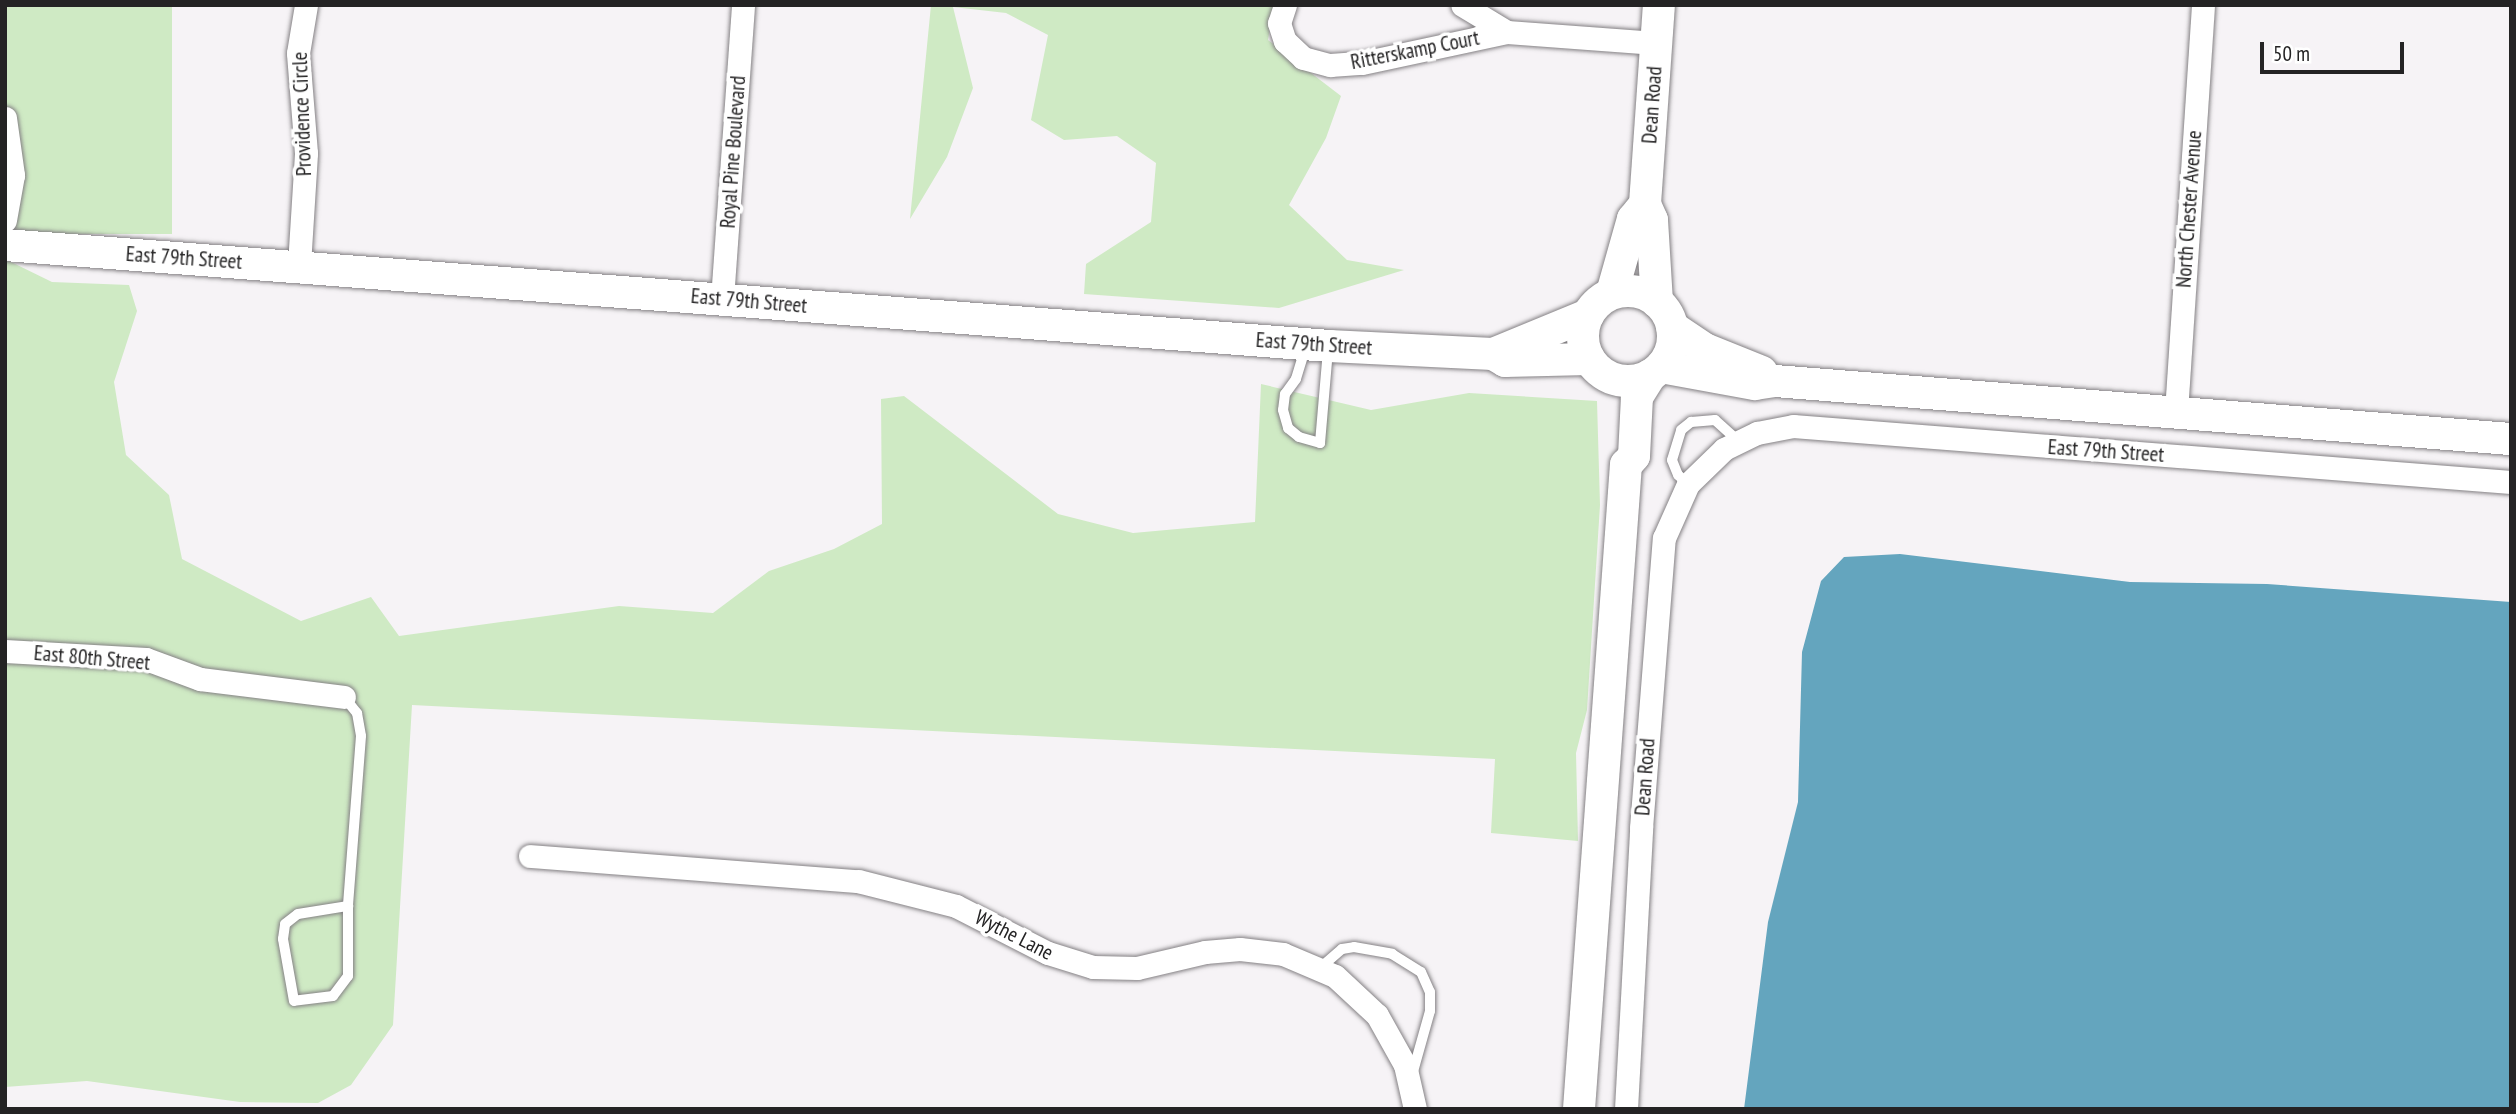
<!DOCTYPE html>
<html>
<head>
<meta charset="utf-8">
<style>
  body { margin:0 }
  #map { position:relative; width:2516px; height:1114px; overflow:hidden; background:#f6f3f6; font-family:"PT Sans Narrow",sans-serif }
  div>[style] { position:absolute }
  .green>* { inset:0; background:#cfeac4; transform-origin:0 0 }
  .water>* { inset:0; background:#64a5be }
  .roads { filter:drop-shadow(0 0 2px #848184) drop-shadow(0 0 2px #848184) }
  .lane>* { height:10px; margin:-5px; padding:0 5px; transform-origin:5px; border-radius:5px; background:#fff }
  .street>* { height:23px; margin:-11.5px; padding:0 11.5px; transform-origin:11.5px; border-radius:11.5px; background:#fff }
  .secondary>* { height:32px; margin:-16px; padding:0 16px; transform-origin:16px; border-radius:16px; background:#fff }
  .secondary>.ring { margin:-16px; padding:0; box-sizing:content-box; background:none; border:32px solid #fff; border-radius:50% }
  span { translate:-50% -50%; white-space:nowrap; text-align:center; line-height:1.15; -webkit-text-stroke:7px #fff; paint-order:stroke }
  .street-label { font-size:21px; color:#242324 }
  .frame { position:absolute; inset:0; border:7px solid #242324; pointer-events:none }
  .scale { position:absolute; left:2260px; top:42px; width:144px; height:32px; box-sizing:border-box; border:4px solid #242324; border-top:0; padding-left:9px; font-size:21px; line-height:24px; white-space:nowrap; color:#242324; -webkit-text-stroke:5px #fff; paint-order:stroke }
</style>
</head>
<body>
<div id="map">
  <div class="green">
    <i style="left:5px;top:5px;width:167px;height:229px"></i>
    <i style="clip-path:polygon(931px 5px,1274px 5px,1268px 40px,1341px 96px,1326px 138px,1289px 205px,1347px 260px,1404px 270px,1279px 308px,1084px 294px,1086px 264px,1151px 222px,1156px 163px,1117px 136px,1064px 140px,1031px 120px,1048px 35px,1006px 13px,953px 7px,973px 88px,947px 157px,910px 219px)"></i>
    <i style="clip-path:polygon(5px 259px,52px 282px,129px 285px,137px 311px,114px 382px,126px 455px,169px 495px,182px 559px,301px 621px,371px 597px,399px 636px,619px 606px,713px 613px,769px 571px,834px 549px,882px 524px,881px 399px,904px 396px,1058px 514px,1133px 533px,1255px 522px,1261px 384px,1371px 410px,1469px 393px,1597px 401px,1600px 505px,1587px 710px,1576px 753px,1578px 841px,1491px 833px,1495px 759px,412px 705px,393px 1025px,351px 1085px,318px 1103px,240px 1102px,87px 1081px,5px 1087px)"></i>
  </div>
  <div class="water">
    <i style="clip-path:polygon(1900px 554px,2130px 582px,2267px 584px,2511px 602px,2511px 1109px,1744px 1109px,1768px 922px,1798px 802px,1802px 652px,1821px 581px,1844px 557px)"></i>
  </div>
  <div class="roads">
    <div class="lane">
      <i style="left:1306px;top:346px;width:34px;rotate:107deg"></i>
      <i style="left:1296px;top:379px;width:19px;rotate:126deg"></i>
      <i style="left:1285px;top:394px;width:16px;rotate:97deg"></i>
      <i style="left:1283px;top:410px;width:19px;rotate:74deg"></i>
      <i style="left:1288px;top:428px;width:14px;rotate:39deg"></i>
      <i style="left:1299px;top:437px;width:22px;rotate:16deg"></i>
      <i style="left:1320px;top:443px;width:94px;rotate:-85.1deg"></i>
      <i style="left:1688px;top:484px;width:13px;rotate:-138deg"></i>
      <i style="left:1678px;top:475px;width:16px;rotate:-112deg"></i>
      <i style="left:1672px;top:460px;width:31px;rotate:-73deg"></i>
      <i style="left:1681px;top:430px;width:13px;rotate:-39deg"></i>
      <i style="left:1691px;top:422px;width:24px;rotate:-5deg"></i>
      <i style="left:1715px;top:420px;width:31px;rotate:42deg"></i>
      <i style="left:344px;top:697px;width:21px;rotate:51deg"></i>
      <i style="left:357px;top:713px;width:23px;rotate:80deg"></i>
      <i style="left:361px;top:736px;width:170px;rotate:94.4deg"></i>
      <i style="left:348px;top:906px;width:70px;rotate:90deg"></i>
      <i style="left:348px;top:976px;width:25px;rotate:127deg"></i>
      <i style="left:333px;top:996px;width:39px;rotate:173deg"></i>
      <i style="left:294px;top:1001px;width:63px;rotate:-100.1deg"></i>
      <i style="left:283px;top:939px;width:15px;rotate:-82deg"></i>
      <i style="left:285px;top:924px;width:16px;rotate:-38deg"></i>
      <i style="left:298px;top:914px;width:51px;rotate:-9.1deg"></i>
      <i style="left:1320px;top:968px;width:29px;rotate:-41deg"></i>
      <i style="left:1342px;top:949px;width:12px;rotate:-9deg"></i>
      <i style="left:1354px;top:947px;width:39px;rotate:10deg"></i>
      <i style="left:1392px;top:954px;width:34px;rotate:32deg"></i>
      <i style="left:1421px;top:972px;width:22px;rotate:66deg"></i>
      <i style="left:1430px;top:992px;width:19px;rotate:90deg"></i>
      <i style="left:1430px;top:1011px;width:66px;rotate:105.7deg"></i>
    </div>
    <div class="street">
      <i style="left:1285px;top:5px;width:19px;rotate:108deg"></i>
      <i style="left:1279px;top:23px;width:19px;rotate:72deg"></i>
      <i style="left:1285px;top:41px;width:25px;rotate:43deg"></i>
      <i style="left:1303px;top:58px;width:28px;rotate:15deg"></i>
      <i style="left:1330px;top:65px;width:32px;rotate:-4deg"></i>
      <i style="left:1362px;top:63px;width:148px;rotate:-12.1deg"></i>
      <i style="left:1507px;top:32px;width:52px;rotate:-149deg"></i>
      <i style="left:1507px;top:32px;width:149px;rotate:4.2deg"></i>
      <i style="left:5px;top:118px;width:58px;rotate:82deg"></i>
      <i style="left:13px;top:175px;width:46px;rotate:100.1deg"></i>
      <i style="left:299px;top:265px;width:112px;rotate:-86.4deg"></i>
      <i style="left:306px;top:153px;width:100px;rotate:-94.6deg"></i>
      <i style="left:298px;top:53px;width:49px;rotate:-80.5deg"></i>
      <i style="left:722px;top:299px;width:295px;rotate:-85.9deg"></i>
      <i style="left:2176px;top:412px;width:408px;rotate:-86.2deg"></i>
      <i style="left:5px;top:651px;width:141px;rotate:3.2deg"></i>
      <i style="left:146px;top:659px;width:58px;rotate:20.3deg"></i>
      <i style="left:200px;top:679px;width:145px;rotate:7.1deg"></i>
      <i style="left:530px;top:856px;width:329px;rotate:4.4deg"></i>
      <i style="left:858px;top:881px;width:101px;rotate:14.3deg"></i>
      <i style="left:956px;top:906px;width:103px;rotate:27.1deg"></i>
      <i style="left:1048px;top:953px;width:47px;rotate:17.3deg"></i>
      <i style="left:1093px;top:967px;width:44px;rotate:1.3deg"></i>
      <i style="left:1137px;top:968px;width:70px;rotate:-13.2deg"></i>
      <i style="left:1205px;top:952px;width:35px;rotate:-5deg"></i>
      <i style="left:1240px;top:949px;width:43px;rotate:6.6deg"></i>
      <i style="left:1283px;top:954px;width:56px;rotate:22.9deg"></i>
      <i style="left:1335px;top:976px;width:57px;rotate:42.9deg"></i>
      <i style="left:1377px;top:1015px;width:57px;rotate:60.8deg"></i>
      <i style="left:1405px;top:1065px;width:45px;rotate:77.2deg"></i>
      <i style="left:1626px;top:1109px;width:281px;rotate:-86.9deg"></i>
      <i style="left:1641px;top:828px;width:291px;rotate:-85.5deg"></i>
      <i style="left:1664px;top:538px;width:59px;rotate:-66deg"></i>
      <i style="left:1688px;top:484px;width:50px;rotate:-44.2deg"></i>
      <i style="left:1724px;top:449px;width:37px;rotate:-26deg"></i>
      <i style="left:1757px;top:433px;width:37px;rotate:-11deg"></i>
      <i style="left:1793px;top:426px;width:720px;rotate:4.46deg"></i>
    </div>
    <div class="secondary">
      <i style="left:5px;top:245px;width:1328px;rotate:4.36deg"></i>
      <i style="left:1329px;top:346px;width:164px;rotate:2.8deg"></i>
      <i style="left:1493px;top:354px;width:14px;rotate:30deg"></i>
      <i style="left:1505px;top:361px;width:84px;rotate:-1.4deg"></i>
      <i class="ring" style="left:1583px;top:291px;width:58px;height:58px"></i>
      <i style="left:1612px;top:293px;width:77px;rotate:-74.2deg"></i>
      <i style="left:1633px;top:219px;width:19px;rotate:-51deg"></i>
      <i style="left:1657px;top:302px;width:82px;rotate:-93.5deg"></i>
      <i style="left:1652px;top:220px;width:17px;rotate:-114deg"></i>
      <i style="left:1645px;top:204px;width:199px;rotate:-86deg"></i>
      <i style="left:1672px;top:327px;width:40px;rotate:34deg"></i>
      <i style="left:1705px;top:349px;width:61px;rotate:22deg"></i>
      <i style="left:1493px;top:354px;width:103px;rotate:-22.3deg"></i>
      <i style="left:1661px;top:367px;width:96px;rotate:10.3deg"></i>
      <i style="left:1755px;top:384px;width:20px;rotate:-9deg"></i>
      <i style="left:1775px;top:381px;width:738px;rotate:4.51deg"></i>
      <i style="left:1579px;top:1109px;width:646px;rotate:-85.83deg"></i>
      <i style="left:1626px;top:465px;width:12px;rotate:-48deg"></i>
      <i style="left:1634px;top:456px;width:59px;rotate:-87.1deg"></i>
      <i style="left:1637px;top:397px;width:26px;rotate:-58deg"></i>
    </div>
  </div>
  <div class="street-label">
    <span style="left:1415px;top:50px;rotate:-11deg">Ritterskamp Court</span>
    <span style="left:1652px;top:105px;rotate:-86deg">Dean Road</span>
    <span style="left:302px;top:114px;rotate:-92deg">Providence Circle</span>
    <span style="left:733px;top:152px;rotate:-86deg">Royal Pine Boulevard</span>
    <span style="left:2189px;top:209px;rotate:-86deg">North Chester Avenue</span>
    <span style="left:184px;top:258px;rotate:4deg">East 79th Street</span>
    <span style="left:749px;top:301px;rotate:5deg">East 79th Street</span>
    <span style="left:1314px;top:344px;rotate:4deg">East 79th Street</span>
    <span style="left:2106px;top:451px;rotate:4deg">East 79th Street</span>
    <span style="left:92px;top:658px;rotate:5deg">East 80th Street</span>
    <span style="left:1645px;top:777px;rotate:-86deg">Dean Road</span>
    <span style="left:1014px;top:935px;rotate:27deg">Wythe Lane</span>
  </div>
  <div class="frame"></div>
  <div class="scale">50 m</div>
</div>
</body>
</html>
